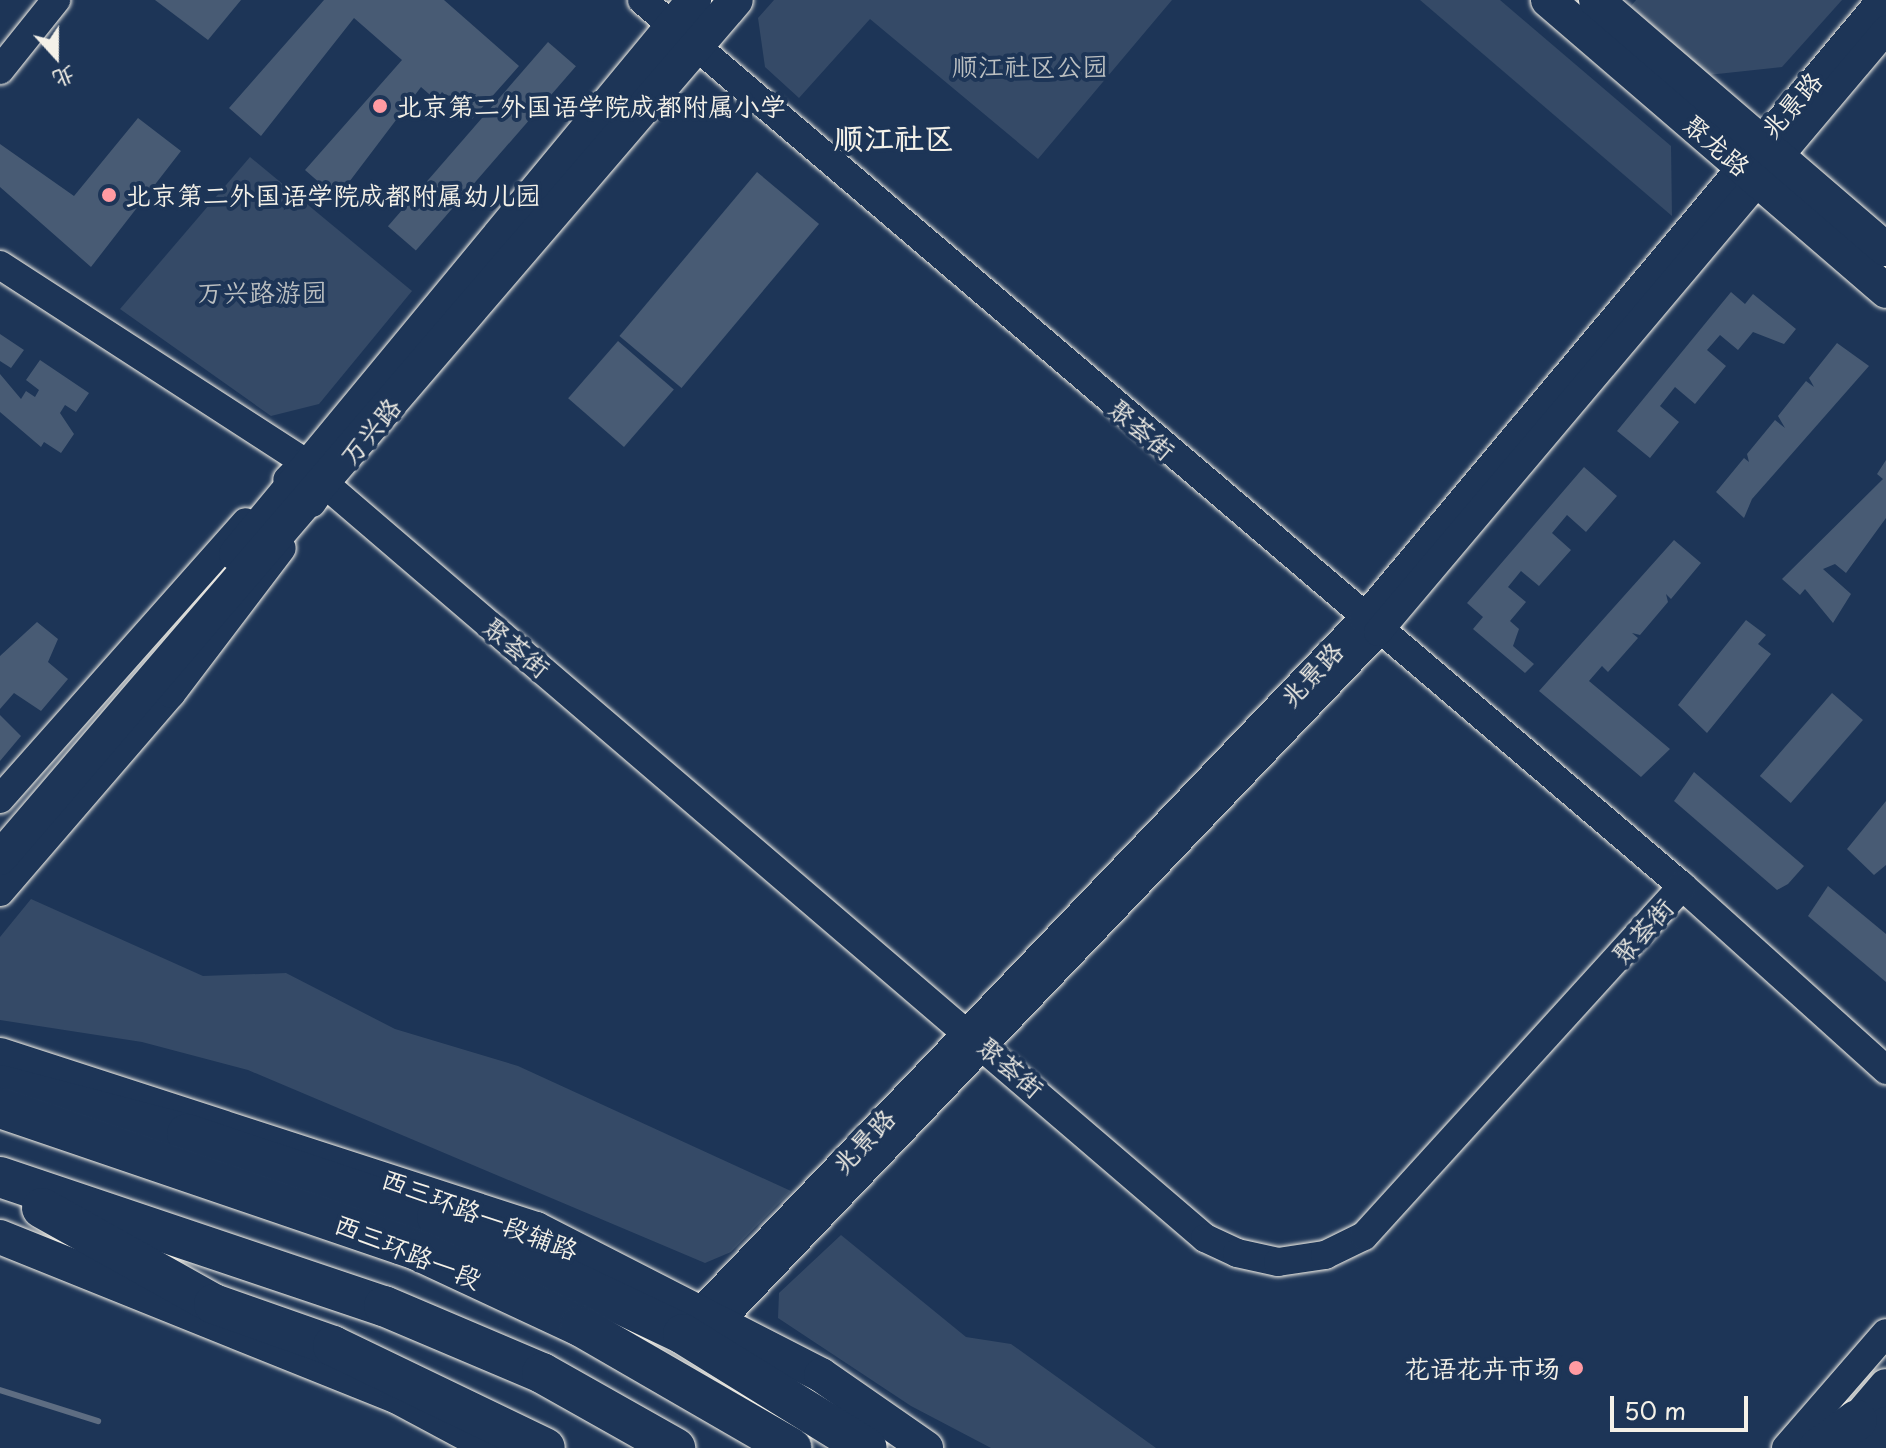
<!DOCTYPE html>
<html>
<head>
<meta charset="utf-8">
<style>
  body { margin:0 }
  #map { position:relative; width:1886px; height:1448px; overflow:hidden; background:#1d3557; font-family:"Playpen Sans","LXGW WenKai TC",sans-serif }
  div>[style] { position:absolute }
  .green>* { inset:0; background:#354a67 }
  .stream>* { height:6px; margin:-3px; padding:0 3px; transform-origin:3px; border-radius:3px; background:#5e6d82 }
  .building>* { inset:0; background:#485b74; transform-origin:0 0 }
  .roads { filter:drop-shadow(0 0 2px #f4f1e8) drop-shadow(0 0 2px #f4f1e8) }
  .minor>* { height:28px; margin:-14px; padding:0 14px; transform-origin:14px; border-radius:14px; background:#1d3557 }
  .major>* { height:34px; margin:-17px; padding:0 17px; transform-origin:17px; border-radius:17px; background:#1d3557 }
  .highway>* { height:40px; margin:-20px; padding:0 20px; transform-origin:20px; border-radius:20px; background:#1d3557 }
  .dots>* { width:22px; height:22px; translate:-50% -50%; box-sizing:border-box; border:4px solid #1d3557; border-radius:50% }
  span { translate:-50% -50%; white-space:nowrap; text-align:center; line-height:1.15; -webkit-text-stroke:8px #1d3557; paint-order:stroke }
  .park-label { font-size:26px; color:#bbbfc1 }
  .street-label { font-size:26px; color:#f4f1e8 }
  .poi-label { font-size:26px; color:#f4f1e8 }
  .left { translate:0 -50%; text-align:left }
  .right { translate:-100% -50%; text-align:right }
  .quarter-label { font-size:30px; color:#f4f1e8; font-weight:700 }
  .north { position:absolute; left:16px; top:16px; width:80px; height:80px; -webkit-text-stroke:6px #1d3557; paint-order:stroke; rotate:159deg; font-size:22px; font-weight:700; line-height:32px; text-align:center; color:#f4f1e8 }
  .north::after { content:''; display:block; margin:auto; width:28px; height:36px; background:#f4f1e8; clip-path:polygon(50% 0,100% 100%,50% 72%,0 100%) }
  .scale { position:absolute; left:1610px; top:1396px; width:138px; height:36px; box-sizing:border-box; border:4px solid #f4f1e8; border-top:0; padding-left:10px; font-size:24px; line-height:28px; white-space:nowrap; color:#f4f1e8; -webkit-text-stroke:6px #1d3557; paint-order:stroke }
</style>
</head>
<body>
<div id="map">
  <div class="green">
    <i style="clip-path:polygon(774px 0,1172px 0,1038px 159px,870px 19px,799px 98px,765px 67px,758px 18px)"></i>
    <i style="clip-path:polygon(1420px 0,1500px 0,1671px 146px,1672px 216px)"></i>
    <i style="clip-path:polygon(1636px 0,1842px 0,1782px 67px,1708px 75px,1631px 6px)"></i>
    <i style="clip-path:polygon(250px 157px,412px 291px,319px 404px,271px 416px,120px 309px)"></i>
    <i style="clip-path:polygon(31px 899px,203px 976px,286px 973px,395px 1029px,518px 1066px,791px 1191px,731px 1252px,705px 1263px,248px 1070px,142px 1042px,0 1020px,0 937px)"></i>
    <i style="clip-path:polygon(841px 1235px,966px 1337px,1011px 1344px,1156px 1448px,991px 1448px,911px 1406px,778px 1318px,779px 1293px)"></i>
  </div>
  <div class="stream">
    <i style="left:0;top:1390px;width:103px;rotate:17.6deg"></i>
  </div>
  <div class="building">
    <i style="clip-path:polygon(155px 0,241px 0,208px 40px)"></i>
    <i style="clip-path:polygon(324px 0,444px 0,519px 66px,472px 119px,442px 92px,436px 100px,421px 87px,337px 198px,305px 170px,402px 60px,354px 18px,261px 136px,229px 108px)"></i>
    <i style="left:548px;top:42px;width:37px;height:244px;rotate:41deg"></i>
    <i style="clip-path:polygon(138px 118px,181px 151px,91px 267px,0 187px,0 144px,74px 196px)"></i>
    <i style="left:757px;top:172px;width:81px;height:214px;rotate:40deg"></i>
    <i style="clip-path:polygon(1731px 292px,1745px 304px,1753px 294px,1796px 329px,1784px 344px,1753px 332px,1738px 350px,1720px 335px,1707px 350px,1726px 366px,1695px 404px,1675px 387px,1660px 406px,1679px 422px,1650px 458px,1617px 431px)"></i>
    <i style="clip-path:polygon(0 334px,24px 350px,11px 368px,0 361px)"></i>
    <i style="left:618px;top:341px;width:74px;height:76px;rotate:41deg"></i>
    <i style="clip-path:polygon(1837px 343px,1869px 366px,1752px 499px,1744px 518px,1716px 492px,1744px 458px,1749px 462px,1747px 454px,1775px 420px,1785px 428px,1778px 416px,1806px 381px,1814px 387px,1809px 378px)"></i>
    <i style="clip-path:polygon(40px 360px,89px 393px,76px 412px,65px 405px,60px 413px,74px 434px,61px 453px,44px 442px,41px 447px,0 412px,0 374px,21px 399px,26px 391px,35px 397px,39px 390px,26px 380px)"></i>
    <i style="clip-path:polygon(1886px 460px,1886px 518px,1846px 573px,1835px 564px,1823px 569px,1851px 594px,1833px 623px,1805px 589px,1800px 595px,1782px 579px,1883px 479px,1877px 474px)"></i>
    <i style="clip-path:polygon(1584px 467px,1617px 496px,1586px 532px,1567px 515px,1552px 533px,1571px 550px,1539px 586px,1521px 571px,1508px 587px,1526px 602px,1510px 621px,1519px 629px,1513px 646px,1534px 664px,1525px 673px,1473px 629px,1483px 617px,1467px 603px)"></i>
    <i style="clip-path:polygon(1674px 540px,1701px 563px,1671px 599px,1666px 594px,1668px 602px,1640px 635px,1632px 633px,1638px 638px,1608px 672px,1602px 666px,1589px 681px,1670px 749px,1641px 777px,1539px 691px)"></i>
    <i style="clip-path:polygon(1746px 620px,1766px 635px,1758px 644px,1771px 654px,1707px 733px,1678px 705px)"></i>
    <i style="clip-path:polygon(37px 622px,58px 639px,48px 662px,68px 679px,41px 711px,14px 693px,0 709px,0 656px)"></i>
    <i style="left:1832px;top:693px;width:41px;height:110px;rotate:41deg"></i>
    <i style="clip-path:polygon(0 715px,21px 736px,0 761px)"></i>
    <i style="clip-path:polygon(1694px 772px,1804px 866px,1788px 884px,1777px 890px,1674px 801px)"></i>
    <i style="clip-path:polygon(1886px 801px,1886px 865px,1874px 875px,1847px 849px)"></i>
    <i style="clip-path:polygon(1828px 886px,1886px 934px,1886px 982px,1808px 916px)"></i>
  </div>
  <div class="roads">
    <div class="minor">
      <i style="left:642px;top:0;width:1366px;rotate:40.43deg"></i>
      <i style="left:1682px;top:886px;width:275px;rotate:42deg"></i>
      <i style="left:0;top:70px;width:90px;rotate:-51.3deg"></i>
      <i style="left:0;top:265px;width:363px;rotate:32.9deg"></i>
      <i style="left:305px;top:462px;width:25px;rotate:135deg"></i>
      <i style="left:312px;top:503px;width:23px;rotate:-56deg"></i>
      <i style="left:325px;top:484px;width:1159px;rotate:40.59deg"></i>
      <i style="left:1205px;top:1238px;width:35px;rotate:25deg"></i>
      <i style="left:1237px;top:1253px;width:42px;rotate:12.4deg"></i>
      <i style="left:1278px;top:1262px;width:48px;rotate:-8.5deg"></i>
      <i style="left:1325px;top:1255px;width:43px;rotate:-26deg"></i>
      <i style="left:1364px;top:1236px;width:473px;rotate:-47.7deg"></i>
      <i style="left:0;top:799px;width:370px;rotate:-48.4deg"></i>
      <i style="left:0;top:892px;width:262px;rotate:-49.2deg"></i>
      <i style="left:171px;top:694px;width:183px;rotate:-52.8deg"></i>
      <i style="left:701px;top:1311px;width:958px;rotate:-46.27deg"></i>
      <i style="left:1363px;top:619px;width:807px;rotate:-50.08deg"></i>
      <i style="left:720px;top:1321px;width:953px;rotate:-46.32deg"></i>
      <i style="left:1378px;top:632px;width:788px;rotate:-49.84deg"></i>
      <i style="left:1786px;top:1448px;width:152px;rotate:-49deg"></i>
    </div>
    <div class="major">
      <i style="left:1548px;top:0;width:446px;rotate:40.7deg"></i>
      <i style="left:1596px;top:0;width:382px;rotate:40.7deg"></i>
      <i style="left:236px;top:554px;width:719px;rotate:-50.42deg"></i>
      <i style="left:0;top:858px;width:1130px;rotate:-49.38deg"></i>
      <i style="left:0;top:1055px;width:564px;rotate:17.98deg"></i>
      <i style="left:536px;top:1229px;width:320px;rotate:27.1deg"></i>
      <i style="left:821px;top:1375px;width:128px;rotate:34.8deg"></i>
      <i style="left:0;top:1237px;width:429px;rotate:21.9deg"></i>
      <i style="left:398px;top:1397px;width:108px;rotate:28.2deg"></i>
      <i style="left:1839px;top:1441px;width:72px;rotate:-49.5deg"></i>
      <i style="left:1865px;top:1448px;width:32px;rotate:-49deg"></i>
    </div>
    <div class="highway">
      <i style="left:0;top:1085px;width:193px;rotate:14.7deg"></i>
      <i style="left:187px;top:1134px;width:263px;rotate:18.4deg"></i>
      <i style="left:437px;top:1217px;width:272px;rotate:25.4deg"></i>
      <i style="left:683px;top:1334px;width:216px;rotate:31.8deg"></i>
      <i style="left:0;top:1108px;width:441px;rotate:18.8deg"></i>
      <i style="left:417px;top:1250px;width:180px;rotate:25deg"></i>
      <i style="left:580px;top:1326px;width:244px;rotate:30deg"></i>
      <i style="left:0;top:1177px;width:405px;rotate:18.6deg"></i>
      <i style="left:384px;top:1306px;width:172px;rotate:23deg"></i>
      <i style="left:542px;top:1373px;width:153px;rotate:29.4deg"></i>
      <i style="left:42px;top:1208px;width:197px;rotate:29.2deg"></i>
      <i style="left:214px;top:1304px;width:126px;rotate:19.4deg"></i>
      <i style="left:333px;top:1346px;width:235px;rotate:25.7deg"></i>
      <i style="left:1819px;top:1448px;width:47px;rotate:-36.4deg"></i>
    </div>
  </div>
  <div class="dots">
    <i style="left:380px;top:106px;background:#ff9aa2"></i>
    <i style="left:109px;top:195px;background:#ff9aa2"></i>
    <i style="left:1576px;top:1368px;background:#ff9aa2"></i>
  </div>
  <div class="park-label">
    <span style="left:1030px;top:66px">顺江社区公园</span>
    <span style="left:262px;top:292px">万兴路游园</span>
  </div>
  <div class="street-label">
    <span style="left:1791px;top:105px;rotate:-49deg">兆景路</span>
    <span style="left:1717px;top:145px;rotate:41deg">聚龙路</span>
    <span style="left:1142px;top:429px;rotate:41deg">聚荟街</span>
    <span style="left:370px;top:431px;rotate:-50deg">万兴路</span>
    <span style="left:517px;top:647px;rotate:40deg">聚荟街</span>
    <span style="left:1311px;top:674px;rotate:-46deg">兆景路</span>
    <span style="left:1642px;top:931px;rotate:-48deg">聚荟街</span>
    <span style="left:1011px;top:1067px;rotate:41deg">聚荟街</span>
    <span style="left:863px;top:1141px;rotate:-46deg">兆景路</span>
    <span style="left:480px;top:1214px;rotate:21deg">西三环路一段辅路</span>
    <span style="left:408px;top:1251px;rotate:22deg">西三环路一段</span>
  </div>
  <div class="poi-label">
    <span class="left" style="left:396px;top:106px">北京第二外国语学院成都附属小学</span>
    <span class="left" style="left:125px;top:195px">北京第二外国语学院成都附属幼儿园</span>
    <span class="right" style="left:1560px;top:1368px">花语花卉市场</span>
  </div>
  <div class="quarter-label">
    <span style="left:894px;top:137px">顺江社区</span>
  </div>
  <div class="north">北</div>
  <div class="scale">50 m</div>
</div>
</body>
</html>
